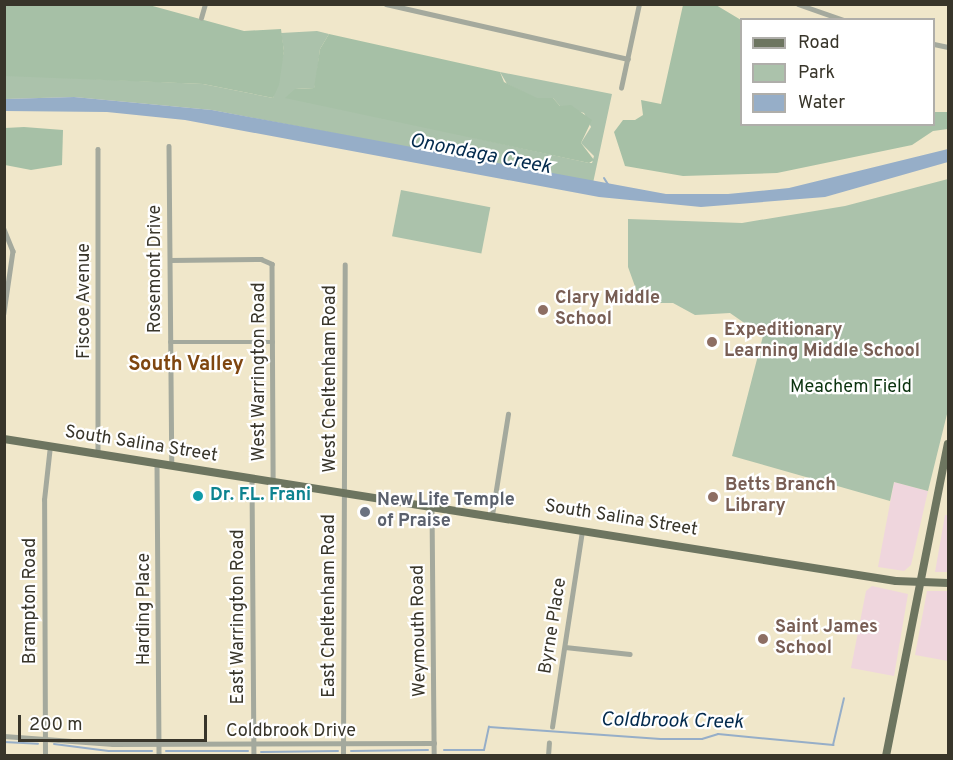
<!DOCTYPE html>
<html>
<head>
<meta charset="utf-8">
<style>
  body { margin:0 }
  #map { position:relative; width:953px; height:760px; overflow:hidden; background:#f0e7ca; font-family:Overpass,sans-serif }
  div>[style] { position:absolute }
  .commercial>* { inset:0; background:#efd6dd }
  .green>* { inset:0; background:#abc2ab; transform-origin:0 0 }
  .forest>* { inset:0; background:#a6c0a6 }
  .water>* { inset:0; background:#96aec8 }
  .stream>* { height:2px; margin:-1px; padding:0 1px; transform-origin:1px; border-radius:1px; background:#96aec8 }
  .street>* { height:4.5px; margin:-2.25px; padding:0 2.25px; transform-origin:2.25px; border-radius:2.25px; background:#a4a99d }
  .primary>* { height:8px; margin:-4px; padding:0 4px; transform-origin:4px; border-radius:4px; background:#6d7560 }
  .dots>* { width:16px; height:16px; translate:-50% -50%; box-sizing:border-box; border:3px solid #fff; border-radius:50% }
  span { translate:-50% -50%; white-space:nowrap; text-align:center; line-height:1.15; -webkit-text-stroke:4.5px #fff; paint-order:stroke }
  .street-label { font-size:18px; color:#38352a }
  .education-label { font-size:18px; color:#785e54; font-weight:700 }
  .left { translate:0 -50%; text-align:left }
  .park-label { font-size:18px; color:#0a320e }
  .culture-label { font-size:18px; color:#0d838f; font-weight:700 }
  .worship-label { font-size:18px; color:#5b616d; font-weight:700 }
  .water-label { font-size:20px; color:#032a4d; font-style:italic }
  .neighbourhood-label { font-size:20px; color:#7f4610; font-weight:700 }
  .frame { position:absolute; inset:0; border:6px solid #38352a; pointer-events:none }
  .legend { position:absolute; left:740px; top:18px; width:195px; height:108px; box-sizing:border-box; background:#fff; border:2px solid #afaeaa; margin:0; padding:8px 10px; list-style:none; font-size:18px; color:#38352a }
  .legend li { display:flex; align-items:center; gap:12px; height:30px }
  .legend b { width:30px; border:2px solid #afaeaa }
  .scale { position:absolute; left:18px; top:715px; width:189px; height:27px; box-sizing:border-box; border:3px solid #38352a; border-top:0; padding-left:8px; font-size:18px; line-height:21px; white-space:nowrap; color:#38352a; -webkit-text-stroke:4px #fff; paint-order:stroke }
</style>
</head>
<body>
<div id="map">
  <div class="commercial">
    <i style="clip-path:polygon(894px 482px,928px 491px,911px 565px,904px 571px,878px 567px)"></i>
    <i style="clip-path:polygon(945px 515px,948px 515px,948px 572px,935px 572px)"></i>
    <i style="clip-path:polygon(872px 586px,908px 594px,894px 676px,851px 668px,866px 591px)"></i>
    <i style="clip-path:polygon(927px 591px,948px 591px,948px 661px,915px 655px)"></i>
  </div>
  <div class="green">
    <i style="clip-path:polygon(317px 31px,329px 34px,320px 49px,316px 82px,314px 88px,295px 89px,439px 130px,589px 163px,592px 163px,594px 156px,581px 143px,591px 127px,584px 113px,560px 106px,553px 98px,537px 99px,507px 84px,500px 72px,612px 94px,593px 183px,212px 110px,74px 97px,5px 99px,5px 76px,9px 75px,203px 84px,273px 98px,284px 51px,281px 33px)"></i>
    <i style="clip-path:polygon(948px 179px,948px 410px,928px 491px,894px 482px,890px 501px,732px 456px,763px 336px,730px 313px,695px 315px,673px 303px,641px 303px,628px 267px,628px 219px,742px 223px,845px 206px)"></i>
    <i style="left:401px;top:190px;width:91px;height:47px;rotate:11deg"></i>
  </div>
  <div class="forest">
    <i style="clip-path:polygon(5px 5px,149px 5px,244px 31px,281px 29px,284px 51px,279px 85px,273px 98px,203px 84px,5px 76px)"></i>
    <i style="clip-path:polygon(683px 5px,716px 5px,741px 20px,742px 124px,934px 124px,934px 112px,948px 112px,948px 129px,933px 131px,912px 145px,777px 173px,683px 176px,625px 166px,614px 132px,623px 120px,635px 120px,643px 115px,641px 100px,661px 104px)"></i>
    <i style="clip-path:polygon(329px 34px,500px 72px,504px 82px,537px 98px,553px 98px,560px 106px,571px 105px,592px 120px,581px 143px,594px 160px,589px 163px,285px 98px,295px 89px,314px 88px,320px 49px)"></i>
    <i style="clip-path:polygon(24px 127px,63px 130px,62px 165px,31px 170px,5px 165px,5px 128px)"></i>
  </div>
  <div class="water">
    <i style="clip-path:polygon(74px 97px,212px 110px,666px 194px,728px 194px,789px 188px,948px 149px,948px 162px,825px 197px,701px 207px,599px 197px,185px 120px,107px 112px,5px 111px,5px 99px)"></i>
  </div>
  <div class="stream">
    <i style="left:604px;top:178px;width:9px;rotate:58deg"></i>
    <i style="left:4px;top:742px;width:34px;rotate:3deg"></i>
    <i style="left:54px;top:744px;width:55px;rotate:7.3deg"></i>
    <i style="left:109px;top:751px;width:43px"></i>
    <i style="left:444px;top:750px;width:40px"></i>
    <i style="left:484px;top:750px;width:24px;rotate:-78deg"></i>
    <i style="left:489px;top:727px;width:172px;rotate:4deg"></i>
    <i style="left:661px;top:739px;width:41px"></i>
    <i style="left:702px;top:739px;width:17px;rotate:-17deg"></i>
    <i style="left:718px;top:734px;width:116px;rotate:5.5deg"></i>
    <i style="left:833px;top:745px;width:48px;rotate:-76.8deg"></i>
    <i style="left:166px;top:751px;width:82px"></i>
    <i style="left:351px;top:751px;width:77px;rotate:-0.7deg"></i>
    <i style="left:261px;top:752px;width:77px;rotate:-0.7deg"></i>
  </div>
  <div class="street">
    <i style="left:386px;top:4px;width:248px;rotate:12.8deg"></i>
    <i style="left:798px;top:4px;width:49px;rotate:19.2deg"></i>
    <i style="left:201px;top:18px;width:15px;rotate:-74deg"></i>
    <i style="left:934px;top:44px;width:14px;rotate:12deg"></i>
    <i style="left:621px;top:88px;width:86px;rotate:-77.9deg"></i>
    <i style="left:169px;top:146px;width:319px;rotate:89.5deg"></i>
    <i style="left:98px;top:149px;width:304px;rotate:90deg"></i>
    <i style="left:4px;top:229px;width:24px;rotate:68deg"></i>
    <i style="left:13px;top:251px;width:63px;rotate:98.3deg"></i>
    <i style="left:170px;top:260px;width:91px;rotate:-0.6deg"></i>
    <i style="left:261px;top:259px;width:12px;rotate:24deg"></i>
    <i style="left:272px;top:264px;width:217px;rotate:89.7deg"></i>
    <i style="left:170px;top:342px;width:103px"></i>
    <i style="left:157px;top:463px;width:293px;rotate:89.6deg"></i>
    <i style="left:252px;top:478px;width:278px;rotate:89.6deg"></i>
    <i style="left:432px;top:506px;width:250px;rotate:89.5deg"></i>
    <i style="left:492px;top:515px;width:102px;rotate:-81deg"></i>
    <i style="left:565px;top:647px;width:65px;rotate:6.1deg"></i>
    <i style="left:552px;top:727px;width:198px;rotate:-81.3deg"></i>
    <i style="left:4px;top:736px;width:109px;rotate:4.2deg"></i>
    <i style="left:113px;top:744px;width:321px;rotate:-0.2deg"></i>
    <i style="left:45px;top:756px;width:256px;rotate:-90.2deg"></i>
    <i style="left:44px;top:500px;width:54px;rotate:-83.7deg"></i>
    <i style="left:343px;top:756px;width:491px;rotate:-89.8deg"></i>
    <i style="left:548px;top:756px;width:13px;rotate:-86deg"></i>
  </div>
  <div class="primary">
    <i style="left:4px;top:439px;width:903px;rotate:9.05deg"></i>
    <i style="left:896px;top:581px;width:52px;rotate:2.2deg"></i>
    <i style="left:886px;top:756px;width:318px;rotate:-78.8deg"></i>
  </div>
  <div class="dots">
    <i style="left:543px;top:310px;background:#8d6e63"></i>
    <i style="left:712px;top:342px;background:#8d6e63"></i>
    <i style="left:198px;top:496px;background:#0f9aa8"></i>
    <i style="left:713px;top:497px;background:#8d6e63"></i>
    <i style="left:365px;top:512px;background:#6b7280"></i>
    <i style="left:763px;top:639px;background:#8d6e63"></i>
  </div>
  <div class="street-label">
    <span style="left:156px;top:269px;rotate:-90deg">Rosemont Drive</span>
    <span style="left:85px;top:301px;rotate:-90deg">Fiscoe Avenue</span>
    <span style="left:260px;top:372px;rotate:-90deg">West Warrington Road</span>
    <span style="left:331px;top:379px;rotate:-90deg">West Cheltenham Road</span>
    <span style="left:141px;top:445px;rotate:9deg">South Salina Street</span>
    <span style="left:621px;top:519px;rotate:9deg">South Salina Street</span>
    <span style="left:31px;top:601px;rotate:-90deg">Brampton Road</span>
    <span style="left:330px;top:606px;rotate:-90deg">East Cheltenham Road</span>
    <span style="left:145px;top:609px;rotate:-90deg">Harding Place</span>
    <span style="left:239px;top:617px;rotate:-90deg">East Warrington Road</span>
    <span style="left:554px;top:626px;rotate:-81deg">Byrne Place</span>
    <span style="left:420px;top:631px;rotate:-91deg">Weymouth Road</span>
    <span style="left:291px;top:732px">Coldbrook Drive</span>
  </div>
  <div class="education-label">
    <span class="left" style="left:555px;top:310px">Clary Middle<br>School</span>
    <span class="left" style="left:724px;top:342px">Expeditionary<br>Learning Middle School</span>
    <span class="left" style="left:725px;top:497px">Betts Branch<br>Library</span>
    <span class="left" style="left:775px;top:639px">Saint James<br>School</span>
  </div>
  <div class="park-label">
    <span style="left:851px;top:388px">Meachem Field</span>
  </div>
  <div class="culture-label">
    <span class="left" style="left:210px;top:496px">Dr. F.L. Frani</span>
  </div>
  <div class="worship-label">
    <span class="left" style="left:377px;top:512px">New Life Temple<br>of Praise</span>
  </div>
  <div class="water-label">
    <span style="left:480px;top:155px;rotate:11deg">Onondaga Creek</span>
    <span style="left:672px;top:722px;rotate:1deg">Coldbrook Creek</span>
  </div>
  <div class="neighbourhood-label">
    <span style="left:186px;top:365px">South Valley</span>
  </div>
  <div class="frame"></div>
  <ul class="legend">
  <li><b style="height:8px;background:#6d7560"></b>Road</li>
  <li><b style="height:16px;background:#abc2ab"></b>Park</li>
  <li><b style="height:16px;background:#96aec8"></b>Water</li>
  </ul>
  <div class="scale">200 m</div>
</div>
</body>
</html>
